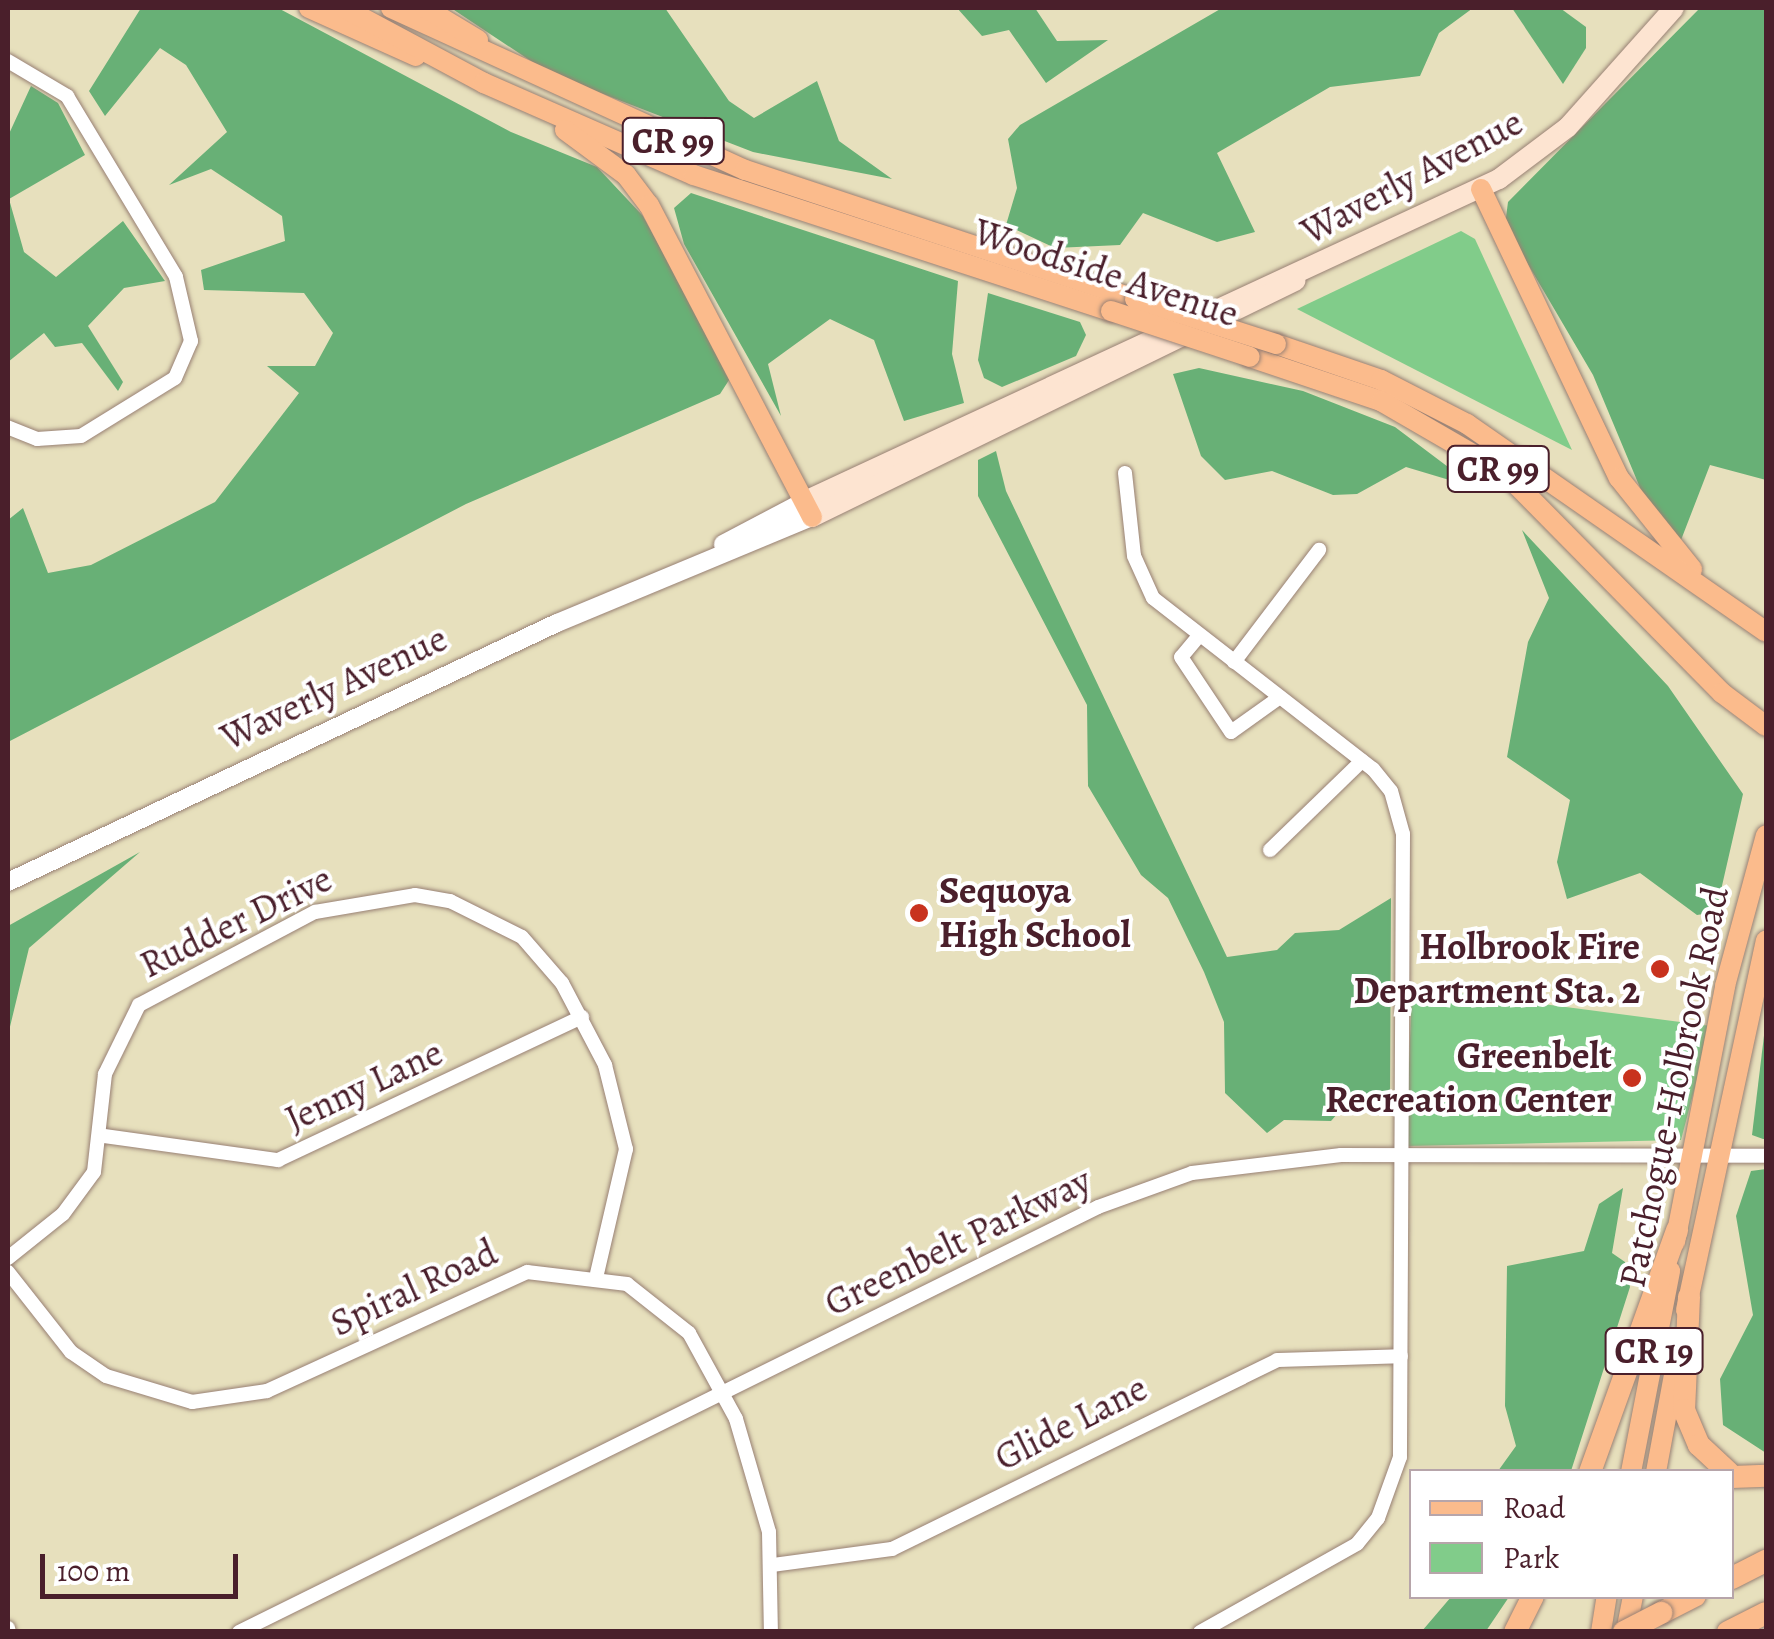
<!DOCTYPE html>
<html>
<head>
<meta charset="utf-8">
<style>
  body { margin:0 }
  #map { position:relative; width:1774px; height:1639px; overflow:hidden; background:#e7e0bd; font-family:Alegreya,serif }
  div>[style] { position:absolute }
  .green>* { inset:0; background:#81cc8a }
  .forest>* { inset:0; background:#68b076 }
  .roads { filter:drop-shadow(0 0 2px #988074) drop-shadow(0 0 2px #988074) }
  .minor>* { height:14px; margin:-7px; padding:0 7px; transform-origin:7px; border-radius:7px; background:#fff }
  .tertiary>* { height:18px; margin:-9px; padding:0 9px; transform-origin:9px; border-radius:9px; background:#fff }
  .secondary>* { height:20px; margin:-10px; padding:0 10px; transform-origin:10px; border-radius:10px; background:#fde4d1 }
  .primary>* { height:20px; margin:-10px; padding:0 10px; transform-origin:10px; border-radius:10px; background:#fbbb8c }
  .trunk>* { height:22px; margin:-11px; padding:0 11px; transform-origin:11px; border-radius:11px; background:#fbbb8c }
  .bridges { filter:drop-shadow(0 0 2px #988074) drop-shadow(0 0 2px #988074) }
  .primary-bridge>* { height:20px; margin:-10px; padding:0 10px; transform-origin:10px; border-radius:10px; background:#fbbb8c }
  .trunk-bridge>* { height:22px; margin:-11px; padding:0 11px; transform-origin:11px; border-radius:11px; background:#fbbb8c }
  .dots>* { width:28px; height:28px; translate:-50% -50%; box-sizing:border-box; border:5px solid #fff; border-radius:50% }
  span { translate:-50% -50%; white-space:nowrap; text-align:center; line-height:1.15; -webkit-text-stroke:8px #fff; paint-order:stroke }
  .shield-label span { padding:2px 8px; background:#fff; border:2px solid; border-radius:8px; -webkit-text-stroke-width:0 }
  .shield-label { font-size:35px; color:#4a1f2b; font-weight:700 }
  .street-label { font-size:38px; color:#4a1f2b }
  .poi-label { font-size:38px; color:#4a1f2b; font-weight:700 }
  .left { translate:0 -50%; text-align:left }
  .right { translate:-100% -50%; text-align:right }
  .frame { position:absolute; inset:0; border:10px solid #4a1f2b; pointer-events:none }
  .legend { position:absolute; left:1409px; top:1469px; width:325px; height:130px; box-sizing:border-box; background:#fff; border:2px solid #b7a5aa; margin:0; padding:12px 18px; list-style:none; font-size:30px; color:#4a1f2b }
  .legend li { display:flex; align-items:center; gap:20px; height:50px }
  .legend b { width:50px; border:2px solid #b7a5aa }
  .scale { position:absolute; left:40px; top:1554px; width:198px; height:45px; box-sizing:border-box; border:5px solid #4a1f2b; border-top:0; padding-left:12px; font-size:30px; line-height:35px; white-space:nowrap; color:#4a1f2b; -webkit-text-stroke:8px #fff; paint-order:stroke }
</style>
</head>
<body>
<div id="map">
  <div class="green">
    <i style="clip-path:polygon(1461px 231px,1475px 239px,1572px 450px,1297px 309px)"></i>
    <i style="clip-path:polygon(1412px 987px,1711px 1026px,1681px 1140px,1406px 1146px)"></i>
  </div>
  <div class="forest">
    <i style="clip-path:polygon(141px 8px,278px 8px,511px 132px,597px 167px,643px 216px,731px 377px,720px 394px,466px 504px,8px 742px,8px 520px,23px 508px,48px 573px,91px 565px,215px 502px,299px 393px,267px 366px,315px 366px,333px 333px,304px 293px,204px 290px,201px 270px,285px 241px,282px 216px,211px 169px,169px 185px,227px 132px,186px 65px,160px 48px,105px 116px,89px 91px)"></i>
    <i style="clip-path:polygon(451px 8px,665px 8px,729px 101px,754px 118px,817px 81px,839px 141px,892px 179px,753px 152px,549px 73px)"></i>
    <i style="clip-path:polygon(957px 8px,1035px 8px,1057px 41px,1108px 40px,1046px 83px,1009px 30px,982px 36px)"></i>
    <i style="clip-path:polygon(1222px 8px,1473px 8px,1439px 33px,1420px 76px,1330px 87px,1217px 153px,1255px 232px,1217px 242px,1143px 213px,1120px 245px,1055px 248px,1006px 225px,1017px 188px,1008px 139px,1020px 125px)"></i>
    <i style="clip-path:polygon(1512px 8px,1560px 8px,1586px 27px,1586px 48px,1563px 84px)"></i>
    <i style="clip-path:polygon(1700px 8px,1766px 8px,1766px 480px,1710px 465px,1681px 540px,1646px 502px,1593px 375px,1505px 225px,1508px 202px)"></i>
    <i style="clip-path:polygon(31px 86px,58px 103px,85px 155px,9px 199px,24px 252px,56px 277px,123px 221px,165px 281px,124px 288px,88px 326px,123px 382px,118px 391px,82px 343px,55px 347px,44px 333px,8px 362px,8px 136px)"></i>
    <i style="clip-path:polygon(691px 193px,958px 281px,952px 354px,964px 403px,904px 421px,874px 340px,830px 319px,768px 364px,781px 416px,684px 244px,674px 208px)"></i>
    <i style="clip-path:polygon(988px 293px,1080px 322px,1086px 335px,1076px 356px,1002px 387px,984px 378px,978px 360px)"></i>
    <i style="clip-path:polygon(1199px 368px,1303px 391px,1395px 427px,1476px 488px,1406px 467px,1357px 494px,1333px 495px,1272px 471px,1225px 480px,1201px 456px,1173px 374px)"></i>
    <i style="clip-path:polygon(996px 451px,1006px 491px,1227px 957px,1277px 950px,1295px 933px,1339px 930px,1391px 898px,1390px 1108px,1370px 1114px,1346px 1104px,1331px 1121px,1284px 1120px,1267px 1133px,1225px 1093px,1224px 1022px,1204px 972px,1168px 898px,1141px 875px,1088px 786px,1087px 705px,978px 496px,978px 460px)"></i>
    <i style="clip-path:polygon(1522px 530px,1668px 686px,1743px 794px,1716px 912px,1697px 915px,1640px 873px,1567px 899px,1557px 862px,1570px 800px,1507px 757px,1528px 642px,1549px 598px)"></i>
    <i style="clip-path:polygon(140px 852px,29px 948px,8px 1035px,8px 926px)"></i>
    <i style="clip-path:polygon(1766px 1019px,1766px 1139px,1763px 1139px,1752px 1135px)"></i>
    <i style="clip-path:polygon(1766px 1169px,1766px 1453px,1723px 1425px,1720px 1379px,1753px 1315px,1736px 1216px,1751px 1171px)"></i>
    <i style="clip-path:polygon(1623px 1188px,1612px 1253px,1625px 1262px,1630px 1287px,1571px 1471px,1498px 1471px,1516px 1446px,1505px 1406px,1507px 1266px,1584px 1251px,1599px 1204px)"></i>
    <i style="clip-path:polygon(1451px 1597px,1451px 1596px,1509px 1597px,1486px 1631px,1422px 1631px)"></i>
  </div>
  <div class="roads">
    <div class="minor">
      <i style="left:8px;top:61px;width:69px;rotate:30.7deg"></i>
      <i style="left:67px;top:96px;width:211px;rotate:58.9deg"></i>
      <i style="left:176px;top:277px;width:66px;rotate:76.8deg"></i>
      <i style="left:191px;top:341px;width:40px;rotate:113.4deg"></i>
      <i style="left:175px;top:378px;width:110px;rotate:148.3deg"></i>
      <i style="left:81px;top:436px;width:44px;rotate:176.1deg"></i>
      <i style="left:37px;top:439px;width:31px;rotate:-158deg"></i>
      <i style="left:1125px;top:473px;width:83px;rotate:83.8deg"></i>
      <i style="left:1134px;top:556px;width:46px;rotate:65.7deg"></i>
      <i style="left:1153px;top:598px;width:279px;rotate:37.9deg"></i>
      <i style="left:1373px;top:769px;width:28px;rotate:51deg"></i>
      <i style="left:1391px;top:791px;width:45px;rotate:74.4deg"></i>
      <i style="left:1403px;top:834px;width:623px;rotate:90.28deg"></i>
      <i style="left:1400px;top:1457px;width:65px;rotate:109.8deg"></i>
      <i style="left:1378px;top:1518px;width:33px;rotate:129deg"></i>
      <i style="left:1357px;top:1544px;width:180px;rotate:150.7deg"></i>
      <i style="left:1198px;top:637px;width:26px;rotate:130deg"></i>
      <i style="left:1181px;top:657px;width:90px;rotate:56.3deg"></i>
      <i style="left:1231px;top:732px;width:60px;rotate:-35.5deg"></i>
      <i style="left:1234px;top:662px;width:141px;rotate:-52.8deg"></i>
      <i style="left:1270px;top:850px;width:128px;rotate:-44.1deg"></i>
      <i style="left:104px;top:1136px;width:176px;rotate:7.9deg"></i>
      <i style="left:278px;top:1160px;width:336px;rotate:-25.2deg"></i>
      <i style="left:8px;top:1258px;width:70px;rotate:-38.7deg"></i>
      <i style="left:63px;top:1214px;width:52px;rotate:-53.6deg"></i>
      <i style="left:94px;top:1172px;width:99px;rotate:-83.6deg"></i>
      <i style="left:105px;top:1074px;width:77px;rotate:-63.8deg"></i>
      <i style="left:139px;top:1005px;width:199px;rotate:-27.9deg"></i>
      <i style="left:315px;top:912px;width:101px;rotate:-9.6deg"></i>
      <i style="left:415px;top:895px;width:36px;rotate:10deg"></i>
      <i style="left:450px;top:901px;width:80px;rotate:26.6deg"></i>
      <i style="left:522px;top:937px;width:61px;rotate:49deg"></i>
      <i style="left:562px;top:983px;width:93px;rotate:62.3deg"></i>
      <i style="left:605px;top:1065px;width:87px;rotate:76deg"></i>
      <i style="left:626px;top:1149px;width:128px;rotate:103.1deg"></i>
      <i style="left:8px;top:1272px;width:102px;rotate:51.8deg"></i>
      <i style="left:71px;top:1352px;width:42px;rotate:34.4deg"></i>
      <i style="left:106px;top:1376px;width:90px;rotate:16.8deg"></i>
      <i style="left:192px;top:1402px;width:76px;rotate:-8.3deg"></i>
      <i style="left:267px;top:1391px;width:286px;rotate:-24.6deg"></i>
      <i style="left:527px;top:1272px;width:101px;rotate:6.8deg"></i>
      <i style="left:627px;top:1284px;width:79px;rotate:38.3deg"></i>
      <i style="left:689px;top:1333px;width:98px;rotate:61.3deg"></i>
      <i style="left:736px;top:1419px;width:118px;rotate:73.7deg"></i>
      <i style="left:769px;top:1532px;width:100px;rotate:88.9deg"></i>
      <i style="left:773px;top:1565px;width:120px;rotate:-7.7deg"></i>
      <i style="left:892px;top:1549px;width:429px;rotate:-26.1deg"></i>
      <i style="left:1277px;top:1360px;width:124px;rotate:-1.8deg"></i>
      <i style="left:8px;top:1628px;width:4px;rotate:76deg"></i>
      <i style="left:239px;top:1632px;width:958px;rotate:-26.32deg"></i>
      <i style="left:1098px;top:1207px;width:100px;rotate:-19.9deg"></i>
      <i style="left:1192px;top:1173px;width:150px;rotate:-6.9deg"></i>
      <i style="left:1341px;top:1155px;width:425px;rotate:0.1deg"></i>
    </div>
    <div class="tertiary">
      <i style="left:723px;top:544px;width:93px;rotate:-27.7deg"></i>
      <i style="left:8px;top:882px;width:607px;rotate:-25.26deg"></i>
      <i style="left:557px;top:623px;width:276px;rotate:-22.6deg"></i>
    </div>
    <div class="secondary">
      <i style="left:805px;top:501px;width:765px;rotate:-24.89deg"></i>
      <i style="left:1499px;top:179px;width:86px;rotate:-37deg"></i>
      <i style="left:1568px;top:127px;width:159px;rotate:-48.3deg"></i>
      <i style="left:812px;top:517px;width:538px;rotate:-26.04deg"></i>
    </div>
    <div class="primary">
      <i style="left:309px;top:8px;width:117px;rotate:24.2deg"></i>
      <i style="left:344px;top:8px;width:159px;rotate:28.2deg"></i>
      <i style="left:484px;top:83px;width:229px;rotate:23.7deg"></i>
      <i style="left:694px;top:175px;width:439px;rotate:18.1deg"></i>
      <i style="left:391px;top:8px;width:389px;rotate:24.6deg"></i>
      <i style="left:745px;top:170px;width:411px;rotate:18.3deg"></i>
      <i style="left:425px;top:8px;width:62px;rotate:31.1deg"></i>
      <i style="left:565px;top:130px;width:76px;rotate:36.4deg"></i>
      <i style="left:626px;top:175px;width:38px;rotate:53deg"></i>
      <i style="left:649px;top:205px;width:352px;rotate:62.4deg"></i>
      <i style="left:1481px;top:189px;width:320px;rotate:64.5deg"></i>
      <i style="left:1619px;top:478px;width:117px;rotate:51.3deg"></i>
      <i style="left:1276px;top:344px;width:111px;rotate:18.9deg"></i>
      <i style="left:1381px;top:380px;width:97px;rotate:27.1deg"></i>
      <i style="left:1467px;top:424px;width:364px;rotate:34.8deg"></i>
      <i style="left:1250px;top:357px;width:138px;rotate:18.6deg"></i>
      <i style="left:1381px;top:401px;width:143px;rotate:30.1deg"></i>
      <i style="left:1505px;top:473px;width:309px;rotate:45.4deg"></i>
      <i style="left:1722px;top:693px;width:55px;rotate:36.9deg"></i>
      <i style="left:1675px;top:1242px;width:261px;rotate:-78.9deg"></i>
      <i style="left:1725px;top:986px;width:156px;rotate:-74.8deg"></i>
      <i style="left:1686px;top:1310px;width:378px;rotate:-77.8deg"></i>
      <i style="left:1631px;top:1472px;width:205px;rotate:-79deg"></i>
      <i style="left:1656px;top:1472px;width:126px;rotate:-79.5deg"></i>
      <i style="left:1601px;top:1632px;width:36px;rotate:-81deg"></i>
      <i style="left:1626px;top:1632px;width:37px;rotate:-79deg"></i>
    </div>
    <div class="trunk">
      <i style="left:1689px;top:1297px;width:113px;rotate:92.5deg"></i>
      <i style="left:1684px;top:1410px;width:38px;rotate:67deg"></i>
      <i style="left:1699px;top:1445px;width:40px;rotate:43deg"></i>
      <i style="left:1590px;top:1472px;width:257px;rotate:-70.2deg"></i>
      <i style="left:1732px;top:1477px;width:34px;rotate:-2deg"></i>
      <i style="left:1732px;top:1578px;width:38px;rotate:-27deg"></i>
      <i style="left:1661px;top:1613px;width:38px;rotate:-27deg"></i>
      <i style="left:1515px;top:1632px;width:40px;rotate:-63.4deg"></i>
      <i style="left:1728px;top:1632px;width:42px;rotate:-26.6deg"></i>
    </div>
  </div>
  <div class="bridges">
    <div class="primary-bridge">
      <i style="left:1135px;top:299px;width:148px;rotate:17.7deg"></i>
      <i style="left:1111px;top:311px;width:146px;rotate:18.3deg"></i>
    </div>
    <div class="trunk-bridge">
      <i style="left:1624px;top:1632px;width:42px;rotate:-27.2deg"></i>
    </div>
  </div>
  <div class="dots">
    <i style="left:919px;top:913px;background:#c8321e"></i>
    <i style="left:1660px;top:969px;background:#c8321e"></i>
    <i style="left:1632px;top:1078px;background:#c8321e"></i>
  </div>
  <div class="shield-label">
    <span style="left:673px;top:141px">CR 99</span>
    <span style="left:1498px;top:469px">CR 99</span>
    <span style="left:1654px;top:1351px">CR 19</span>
  </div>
  <div class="street-label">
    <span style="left:1412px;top:177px;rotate:-28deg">Waverly Avenue</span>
    <span style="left:1106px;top:273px;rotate:18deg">Woodside Avenue</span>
    <span style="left:334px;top:688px;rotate:-25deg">Waverly Avenue</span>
    <span style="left:236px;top:922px;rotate:-26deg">Rudder Drive</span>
    <span style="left:364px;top:1086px;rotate:-25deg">Jenny Lane</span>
    <span style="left:1674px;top:1087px;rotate:-78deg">Patchogue-Holbrook Road</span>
    <span style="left:958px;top:1242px;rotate:-26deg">Greenbelt Parkway</span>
    <span style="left:414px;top:1288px;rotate:-25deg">Spiral Road</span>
    <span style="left:1071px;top:1423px;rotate:-27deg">Glide Lane</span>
  </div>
  <div class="poi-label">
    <span class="left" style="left:939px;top:913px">Sequoya<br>High School</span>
    <span class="right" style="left:1640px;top:969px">Holbrook Fire<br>Department Sta. 2</span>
    <span class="right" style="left:1612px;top:1078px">Greenbelt<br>Recreation Center</span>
  </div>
  <div class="frame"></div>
  <ul class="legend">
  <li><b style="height:12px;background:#fbbb8c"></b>Road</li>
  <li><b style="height:28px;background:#81cc8a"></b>Park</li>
  </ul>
  <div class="scale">100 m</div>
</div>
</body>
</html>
